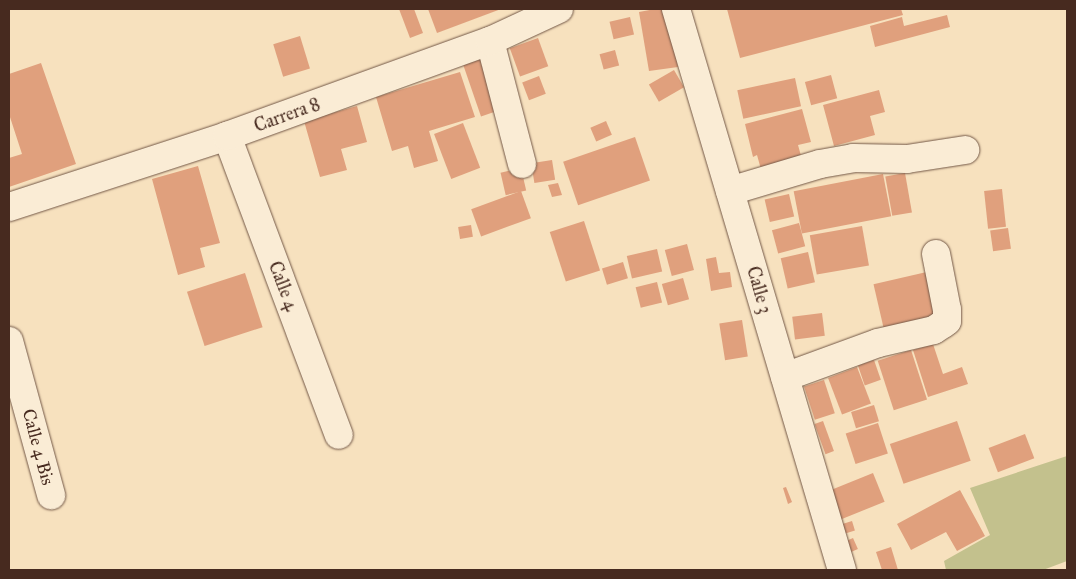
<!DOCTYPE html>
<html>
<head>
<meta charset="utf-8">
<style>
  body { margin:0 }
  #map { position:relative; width:1076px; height:579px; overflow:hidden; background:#f7e1be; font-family:"IM FELL Great Primer",serif }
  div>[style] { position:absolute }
  .green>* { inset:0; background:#c3c18d }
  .building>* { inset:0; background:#e0a07d; transform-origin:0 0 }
  .roads { filter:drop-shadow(0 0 1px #735847) drop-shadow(0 0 1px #735847) }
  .minor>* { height:28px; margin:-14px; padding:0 14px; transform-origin:14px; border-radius:14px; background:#faecd5 }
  span { translate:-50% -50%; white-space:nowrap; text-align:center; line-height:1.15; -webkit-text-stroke:5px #faecd5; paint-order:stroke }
  .street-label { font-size:18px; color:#472a1f }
  .frame { position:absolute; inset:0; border:10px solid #472a1f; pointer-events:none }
</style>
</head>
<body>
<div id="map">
  <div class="green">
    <i style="clip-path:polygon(1067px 456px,1067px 561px,1043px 570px,946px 570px,944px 561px,990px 535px,970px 488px)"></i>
  </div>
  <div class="building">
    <i style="clip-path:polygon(399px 9px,414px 9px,423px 33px,410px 38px)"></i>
    <i style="clip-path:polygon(428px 9px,501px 9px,437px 33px)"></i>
    <i style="clip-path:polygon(655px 9px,668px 9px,678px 67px,649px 71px,639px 12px)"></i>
    <i style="clip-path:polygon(727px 9px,901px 9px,903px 15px,740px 58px)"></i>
    <i style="clip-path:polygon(947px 15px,950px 27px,875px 47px,870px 26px,902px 17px,904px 26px)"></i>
    <i style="left:630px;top:17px;width:18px;height:21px;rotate:77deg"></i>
    <i style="left:300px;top:36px;width:34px;height:28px;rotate:73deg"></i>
    <i style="left:538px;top:38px;width:30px;height:30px;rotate:70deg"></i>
    <i style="left:615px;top:50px;width:16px;height:16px;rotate:75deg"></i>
    <i style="left:482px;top:58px;width:55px;height:20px;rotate:71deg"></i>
    <i style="clip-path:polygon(41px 63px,76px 164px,9px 187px,9px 158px,22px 154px,9px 114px,9px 74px)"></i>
    <i style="left:674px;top:70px;width:20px;height:29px;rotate:60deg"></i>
    <i style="clip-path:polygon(460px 72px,475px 117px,429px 131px,438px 161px,414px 168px,408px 146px,392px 151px,376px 97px)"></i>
    <i style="left:831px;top:75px;width:24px;height:27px;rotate:75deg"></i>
    <i style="left:539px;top:76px;width:19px;height:18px;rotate:69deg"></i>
    <i style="left:795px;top:78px;width:29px;height:59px;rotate:78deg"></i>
    <i style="clip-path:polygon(879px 90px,885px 112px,870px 116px,875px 135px,834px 146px,823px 105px)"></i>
    <i style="clip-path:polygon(357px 106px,367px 142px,341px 149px,347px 170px,320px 177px,304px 121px)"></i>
    <i style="clip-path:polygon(802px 109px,811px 142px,798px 145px,803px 163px,762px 173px,757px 155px,753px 157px,745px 124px)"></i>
    <i style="left:606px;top:121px;width:15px;height:17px;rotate:67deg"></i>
    <i style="left:463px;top:123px;width:48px;height:31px;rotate:69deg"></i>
    <i style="left:635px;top:137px;width:46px;height:76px;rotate:71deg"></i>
    <i style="left:552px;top:160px;width:20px;height:21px;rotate:81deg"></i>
    <i style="clip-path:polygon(198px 166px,220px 243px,200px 248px,205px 267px,178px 275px,152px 179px)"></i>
    <i style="left:521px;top:168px;width:23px;height:21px;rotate:77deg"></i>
    <i style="left:905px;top:173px;width:40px;height:20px;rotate:80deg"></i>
    <i style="left:883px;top:174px;width:43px;height:91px;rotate:79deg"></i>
    <i style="clip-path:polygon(558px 183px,562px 195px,552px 197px,548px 185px)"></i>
    <i style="left:1002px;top:189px;width:38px;height:18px;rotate:84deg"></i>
    <i style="left:521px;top:191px;width:29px;height:53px;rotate:70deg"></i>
    <i style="left:789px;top:194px;width:23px;height:25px;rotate:77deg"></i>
    <i style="left:584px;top:221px;width:52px;height:36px;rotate:72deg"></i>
    <i style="left:799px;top:223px;width:24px;height:28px;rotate:75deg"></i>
    <i style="left:471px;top:225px;width:12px;height:13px;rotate:81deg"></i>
    <i style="left:862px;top:226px;width:40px;height:53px;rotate:80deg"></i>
    <i style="left:1008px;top:228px;width:21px;height:18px;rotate:82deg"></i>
    <i style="left:687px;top:244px;width:27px;height:23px;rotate:75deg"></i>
    <i style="left:657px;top:249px;width:23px;height:31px;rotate:77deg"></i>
    <i style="left:808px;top:252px;width:31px;height:28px;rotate:77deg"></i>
    <i style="clip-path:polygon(716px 257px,719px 273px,730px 272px,732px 287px,711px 291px,706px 259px)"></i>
    <i style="left:623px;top:262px;width:17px;height:22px;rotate:73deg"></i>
    <i style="left:931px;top:271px;width:47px;height:59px;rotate:77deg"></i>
    <i style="left:245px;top:273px;width:57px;height:61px;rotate:72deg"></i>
    <i style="left:683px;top:278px;width:22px;height:22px;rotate:74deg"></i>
    <i style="left:657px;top:282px;width:21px;height:22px;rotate:76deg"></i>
    <i style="left:822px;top:313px;width:23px;height:30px;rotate:83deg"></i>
    <i style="left:742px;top:320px;width:37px;height:23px;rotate:81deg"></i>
    <i style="clip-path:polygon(933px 344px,943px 374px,962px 367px,968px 384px,928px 397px,913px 350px)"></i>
    <i style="left:911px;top:350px;width:52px;height:35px;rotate:72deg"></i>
    <i style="left:874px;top:360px;width:21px;height:17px;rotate:71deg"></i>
    <i style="left:857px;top:367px;width:39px;height:31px;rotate:69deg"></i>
    <i style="left:824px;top:380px;width:35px;height:21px;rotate:72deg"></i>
    <i style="left:874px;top:405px;width:17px;height:24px;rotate:73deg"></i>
    <i style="left:823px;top:421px;width:32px;height:9px;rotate:70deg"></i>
    <i style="left:957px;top:421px;width:42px;height:71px;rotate:71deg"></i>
    <i style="left:878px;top:423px;width:32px;height:34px;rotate:72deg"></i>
    <i style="left:1025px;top:434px;width:26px;height:39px;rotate:69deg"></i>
    <i style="left:873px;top:473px;width:31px;height:52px;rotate:68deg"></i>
    <i style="clip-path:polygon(786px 487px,792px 502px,788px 504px,783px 488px)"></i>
    <i style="clip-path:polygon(960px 490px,985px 536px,957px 551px,946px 532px,911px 550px,897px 524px)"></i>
    <i style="left:852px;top:521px;width:10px;height:15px;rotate:73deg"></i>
    <i style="left:853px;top:538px;width:12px;height:15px;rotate:66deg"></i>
    <i style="clip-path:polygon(891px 547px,898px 570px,882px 570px,876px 552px)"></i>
  </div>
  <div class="roads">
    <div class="minor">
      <i style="left:676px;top:9px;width:585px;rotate:73.52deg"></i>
      <i style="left:490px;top:41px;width:127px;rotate:75.4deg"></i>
      <i style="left:227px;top:136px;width:319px;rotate:69.5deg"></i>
      <i style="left:730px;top:191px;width:94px;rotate:-16.7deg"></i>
      <i style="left:820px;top:164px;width:34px;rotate:-10deg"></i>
      <i style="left:853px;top:158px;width:54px;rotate:1.1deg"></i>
      <i style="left:907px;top:159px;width:59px;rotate:-8.8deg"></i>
      <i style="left:9px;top:207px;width:229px;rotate:-18deg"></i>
      <i style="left:227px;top:136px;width:280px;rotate:-19.9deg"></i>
      <i style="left:490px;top:41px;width:76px;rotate:-24.9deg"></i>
      <i style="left:9px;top:341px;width:160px;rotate:74.7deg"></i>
      <i style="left:785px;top:377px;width:99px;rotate:-20.1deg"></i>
      <i style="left:878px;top:343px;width:57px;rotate:-13.1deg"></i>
      <i style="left:934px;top:330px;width:11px;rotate:-34deg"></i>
      <i style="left:943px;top:324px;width:5px;rotate:-37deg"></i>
      <i style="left:947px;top:321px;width:11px;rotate:-90deg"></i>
      <i style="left:947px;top:310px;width:57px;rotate:-101.1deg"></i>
    </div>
  </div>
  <div class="street-label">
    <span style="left:287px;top:115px;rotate:-20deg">Carrera 8</span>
    <span style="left:283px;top:286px;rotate:69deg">Calle 4</span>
    <span style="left:759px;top:290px;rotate:74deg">Calle 3</span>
    <span style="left:38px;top:447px;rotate:75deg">Calle 4 Bis</span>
  </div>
  <div class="frame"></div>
</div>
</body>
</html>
